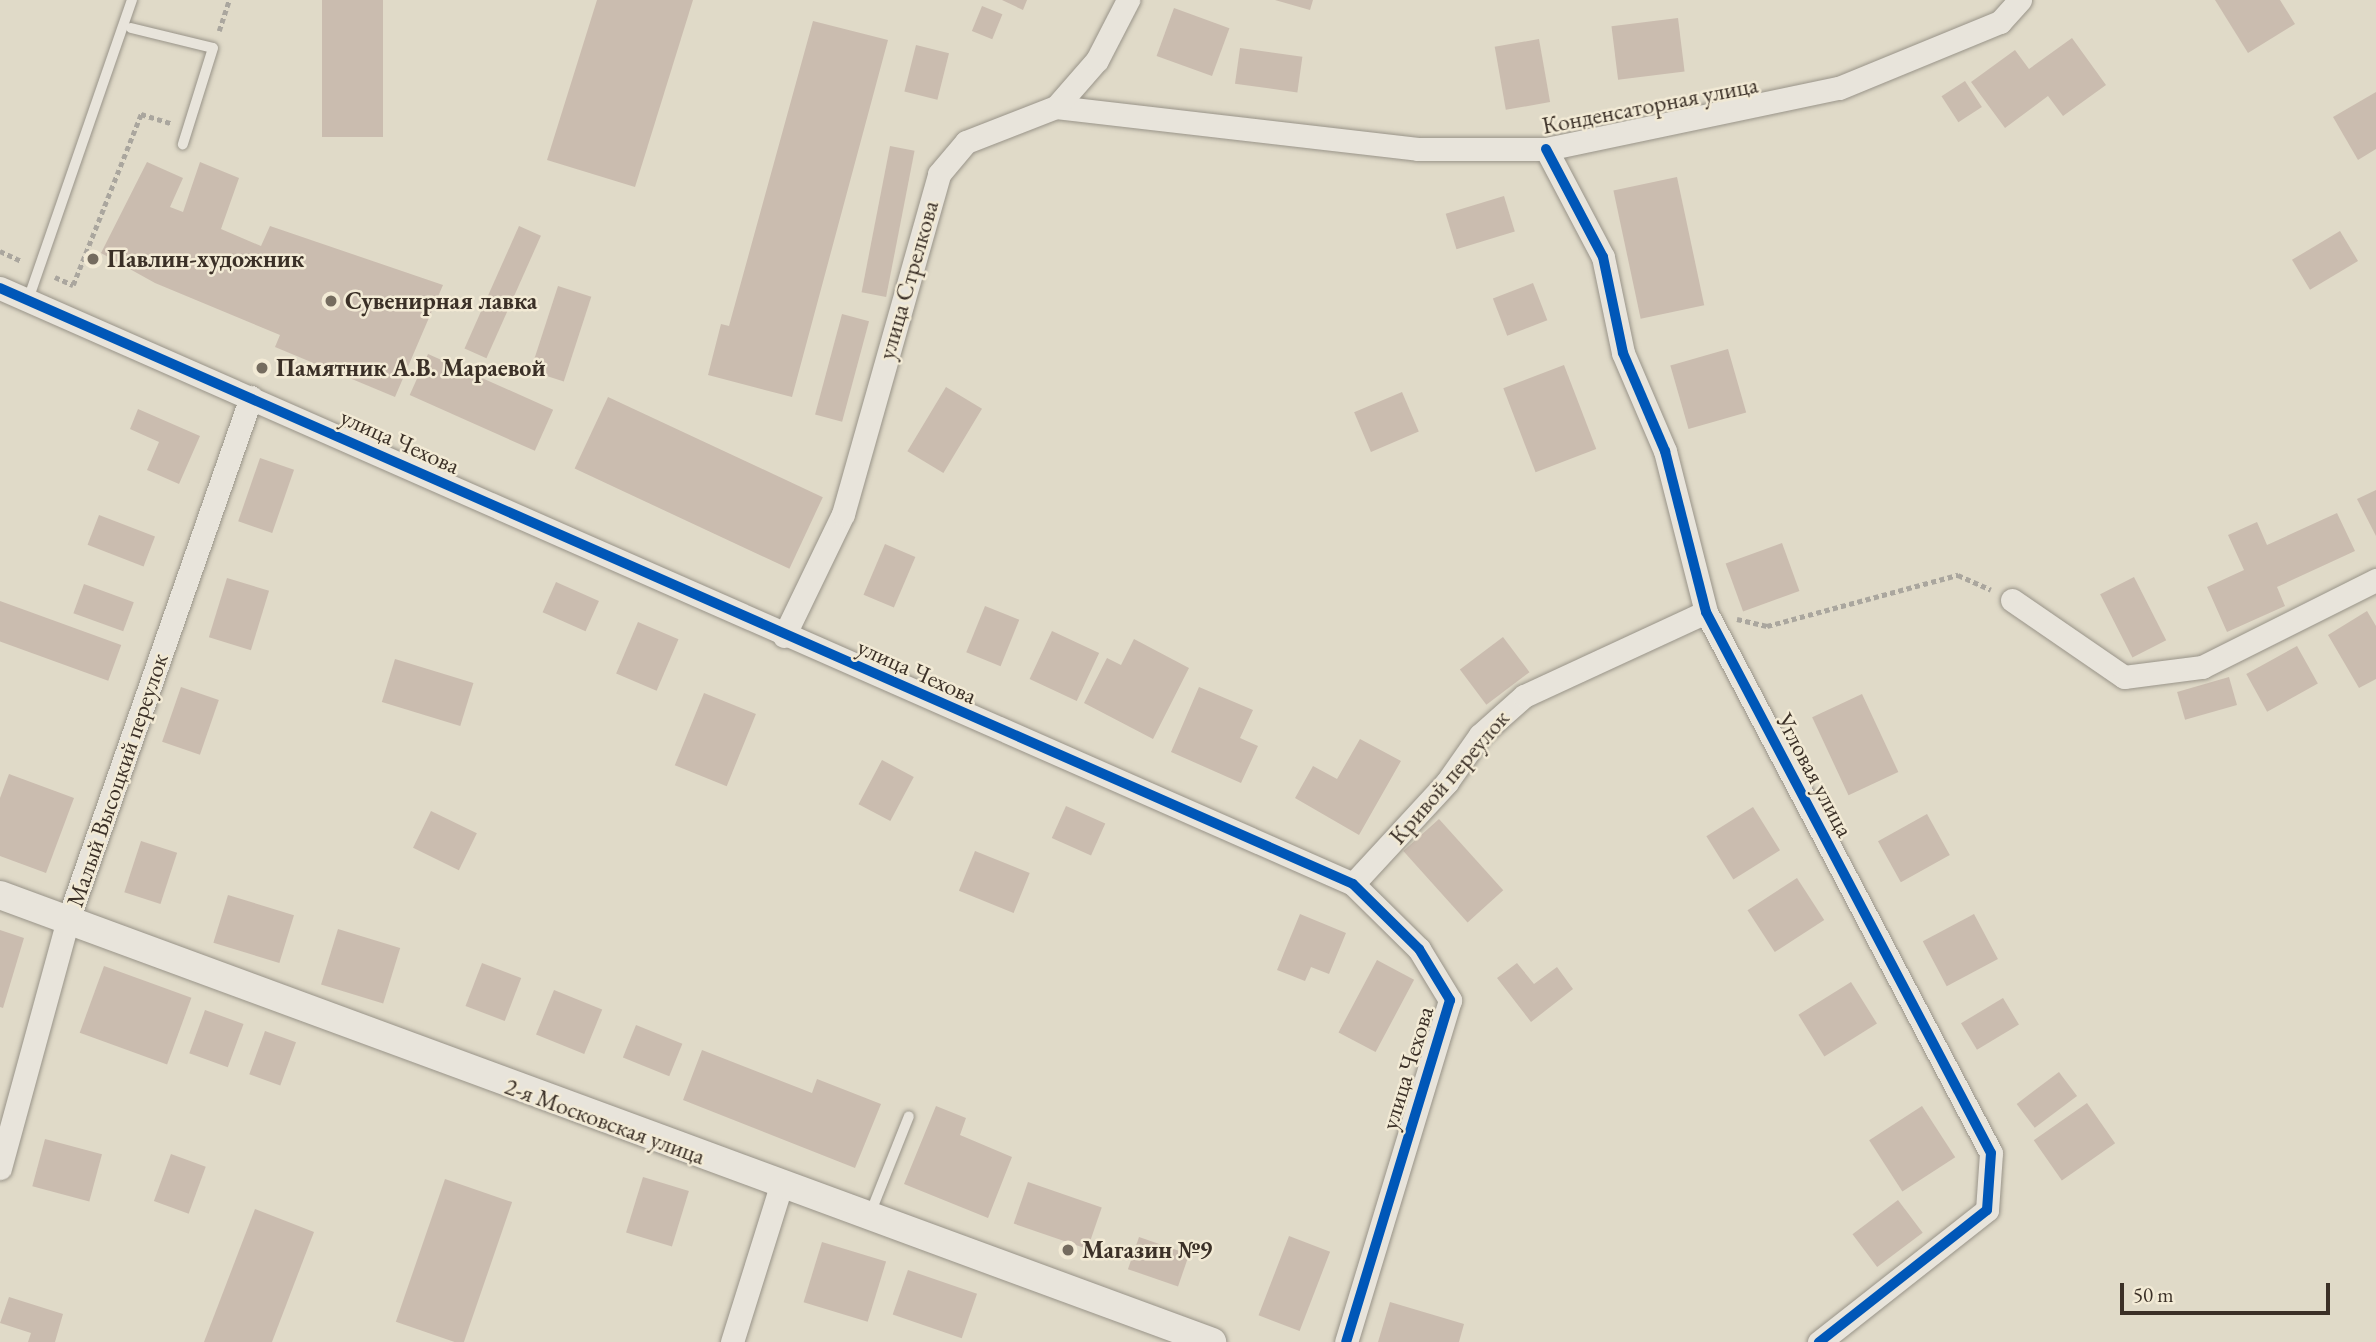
<!DOCTYPE html>
<html>
<head>
<meta charset="utf-8">
<style>
  body { margin:0 }
  #map { position:relative; width:2376px; height:1342px; overflow:hidden; background:#e0dac8; font-family:"EB Garamond",serif }
  div>[style] { position:absolute }
  .building>* { inset:0; background:#cabcaf; transform-origin:0 0 }
  .path>* { height:4.5px; margin-top:-2.25px; transform-origin:0; background:repeating-linear-gradient(90deg,#aaa69e 0 5px,transparent 0 8.5px) }
  .roads { filter:drop-shadow(0 0 2px #999489) drop-shadow(0 0 2px #999489) }
  .service>* { height:10px; margin:-5px; padding:0 5px; transform-origin:5px; border-radius:5px; background:#e8e4db }
  .minor>* { height:23px; margin:-11.5px; padding:0 11.5px; transform-origin:11.5px; border-radius:11.5px; background:#e8e4db }
  .tertiary>* { height:28px; margin:-14px; padding:0 14px; transform-origin:14px; border-radius:14px; background:#e8e4db }
  .cycleway>* { height:10px; margin:-5px; padding:0 5px; transform-origin:5px; border-radius:5px; background:#0057b8 }
  .dots>* { width:19px; height:19px; translate:-50% -50%; box-sizing:border-box; border:4px solid #f2ead5; border-radius:50% }
  span { translate:-50% -50%; white-space:nowrap; text-align:center; line-height:1.15; -webkit-text-stroke:5px #f2ead5; paint-order:stroke }
  .street-label { font-size:24px; color:#3b3027 }
  .poi-label { font-size:24px; color:#3b3027; font-weight:700 }
  .left { translate:0 -50%; text-align:left }
  .scale { position:absolute; left:2120px; top:1283px; width:210px; height:32px; box-sizing:border-box; border:4px solid #3b3027; border-top:0; padding-left:9px; font-size:21px; line-height:24px; white-space:nowrap; color:#3b3027; -webkit-text-stroke:5px #f2ead5; paint-order:stroke }
</style>
</head>
<body>
<div id="map">
  <div class="building">
    <i style="left:322px;top:0;width:61px;height:137px"></i>
    <i style="clip-path:polygon(597px 0,693px 0,635px 187px,547px 160px)"></i>
    <i style="clip-path:polygon(1002px 0,1027px 0,1023px 10px)"></i>
    <i style="clip-path:polygon(1275px 0,1313px 0,1310px 10px)"></i>
    <i style="clip-path:polygon(2215px 0,2280px 0,2295px 24px,2248px 53px)"></i>
    <i style="left:982px;top:6px;width:22px;height:27px;rotate:22deg"></i>
    <i style="left:1174px;top:8px;width:59px;height:51px;rotate:20deg"></i>
    <i style="left:1678px;top:18px;width:54px;height:67px;rotate:83deg"></i>
    <i style="clip-path:polygon(813px 21px,888px 40px,792px 397px,708px 375px,721px 324px,729px 326px)"></i>
    <i style="clip-path:polygon(2072px 38px,2106px 85px,2063px 116px,2048px 96px,2005px 128px,1971px 82px,2015px 50px,2029px 69px)"></i>
    <i style="left:1539px;top:39px;width:64px;height:45px;rotate:80deg"></i>
    <i style="left:916px;top:45px;width:34px;height:48px;rotate:14deg"></i>
    <i style="left:1240px;top:48px;width:63px;height:36px;rotate:8deg"></i>
    <i style="left:1965px;top:81px;width:31px;height:28px;rotate:57deg"></i>
    <i style="clip-path:polygon(2376px 92px,2376px 149px,2358px 160px,2333px 117px)"></i>
    <i style="left:890px;top:146px;width:25px;height:149px;rotate:11deg"></i>
    <i style="clip-path:polygon(147px 162px,183px 178px,170px 207px,183px 212px,200px 162px,239px 178px,221px 229px,261px 246px,270px 226px,443px 285px,395px 397px,275px 347px,280px 335px,155px 283px,101px 253px)"></i>
    <i style="left:1677px;top:177px;width:131px;height:65px;rotate:78deg"></i>
    <i style="left:1504px;top:196px;width:37px;height:61px;rotate:73deg"></i>
    <i style="left:519px;top:226px;width:24px;height:134px;rotate:24deg"></i>
    <i style="left:2340px;top:231px;width:35px;height:56px;rotate:59deg"></i>
    <i style="left:1533px;top:283px;width:40px;height:43px;rotate:69deg"></i>
    <i style="left:558px;top:286px;width:35px;height:89px;rotate:18deg"></i>
    <i style="left:842px;top:314px;width:28px;height:104px;rotate:15deg"></i>
    <i style="left:1728px;top:349px;width:66px;height:60px;rotate:74deg"></i>
    <i style="left:428px;top:354px;width:137px;height:45px;rotate:24deg"></i>
    <i style="left:1564px;top:365px;width:90px;height:65px;rotate:69deg"></i>
    <i style="left:946px;top:387px;width:42px;height:75px;rotate:31deg"></i>
    <i style="left:1402px;top:392px;width:43px;height:52px;rotate:67deg"></i>
    <i style="left:608px;top:397px;width:237px;height:79px;rotate:25deg"></i>
    <i style="clip-path:polygon(138px 409px,200px 436px,179px 484px,147px 470px,159px 442px,130px 429px)"></i>
    <i style="left:260px;top:458px;width:36px;height:67px;rotate:19deg"></i>
    <i style="clip-path:polygon(2376px 490px,2376px 536px,2357px 499px)"></i>
    <i style="clip-path:polygon(2337px 513px,2355px 551px,2277px 587px,2285px 606px,2227px 632px,2207px 587px,2244px 570px,2228px 535px,2257px 522px,2267px 545px)"></i>
    <i style="left:99px;top:515px;width:60px;height:32px;rotate:21deg"></i>
    <i style="left:1782px;top:543px;width:51px;height:60px;rotate:70deg"></i>
    <i style="left:885px;top:544px;width:33px;height:55px;rotate:23deg"></i>
    <i style="left:2134px;top:577px;width:71px;height:38px;rotate:63deg"></i>
    <i style="left:227px;top:578px;width:44px;height:62px;rotate:17deg"></i>
    <i style="left:556px;top:582px;width:47px;height:33px;rotate:24deg"></i>
    <i style="left:84px;top:584px;width:53px;height:31px;rotate:20deg"></i>
    <i style="left:0;top:601px;width:129px;height:38px;rotate:20deg"></i>
    <i style="left:985px;top:606px;width:37px;height:50px;rotate:22deg"></i>
    <i style="clip-path:polygon(2367px 611px,2376px 626px,2376px 679px,2359px 688px,2328px 635px)"></i>
    <i style="left:638px;top:622px;width:44px;height:56px;rotate:23deg"></i>
    <i style="left:1052px;top:631px;width:52px;height:53px;rotate:25deg"></i>
    <i style="left:1503px;top:637px;width:44px;height:54px;rotate:53deg"></i>
    <i style="clip-path:polygon(1134px 639px,1189px 668px,1153px 739px,1084px 703px,1107px 658px,1121px 665px)"></i>
    <i style="left:2297px;top:646px;width:43px;height:58px;rotate:61deg"></i>
    <i style="left:395px;top:659px;width:82px;height:45px;rotate:17deg"></i>
    <i style="left:2229px;top:677px;width:29px;height:54px;rotate:74deg"></i>
    <i style="left:181px;top:687px;width:40px;height:58px;rotate:19deg"></i>
    <i style="clip-path:polygon(1199px 687px,1253px 710px,1240px 738px,1258px 746px,1241px 783px,1171px 752px)"></i>
    <i style="left:704px;top:693px;width:56px;height:78px;rotate:22deg"></i>
    <i style="left:1862px;top:694px;width:86px;height:55px;rotate:65deg"></i>
    <i style="clip-path:polygon(1360px 739px,1401px 761px,1359px 835px,1295px 798px,1313px 766px,1337px 779px)"></i>
    <i style="left:882px;top:760px;width:36px;height:50px;rotate:28deg"></i>
    <i style="clip-path:polygon(9px 774px,74px 798px,46px 873px,0 856px,0 798px)"></i>
    <i style="left:1066px;top:806px;width:43px;height:35px;rotate:24deg"></i>
    <i style="left:1753px;top:807px;width:51px;height:55px;rotate:58deg"></i>
    <i style="left:431px;top:811px;width:51px;height:41px;rotate:26deg"></i>
    <i style="left:1927px;top:814px;width:47px;height:56px;rotate:61deg"></i>
    <i style="left:1439px;top:819px;width:96px;height:48px;rotate:48deg"></i>
    <i style="left:141px;top:841px;width:38px;height:54px;rotate:18deg"></i>
    <i style="left:975px;top:851px;width:59px;height:43px;rotate:22deg"></i>
    <i style="left:1797px;top:878px;width:50px;height:59px;rotate:57deg"></i>
    <i style="left:228px;top:895px;width:69px;height:50px;rotate:17deg"></i>
    <i style="clip-path:polygon(1300px 914px,1346px 933px,1329px 974px,1311px 967px,1305px 981px,1277px 970px)"></i>
    <i style="left:1974px;top:914px;width:51px;height:58px;rotate:62deg"></i>
    <i style="left:338px;top:929px;width:65px;height:58px;rotate:17deg"></i>
    <i style="clip-path:polygon(0 930px,24px 938px,3px 1008px,0 1007px)"></i>
    <i style="left:1377px;top:960px;width:42px;height:82px;rotate:28deg"></i>
    <i style="left:482px;top:963px;width:42px;height:46px;rotate:21deg"></i>
    <i style="clip-path:polygon(1517px 963px,1534px 984px,1557px 967px,1573px 989px,1531px 1022px,1497px 978px)"></i>
    <i style="left:104px;top:966px;width:93px;height:71px;rotate:20deg"></i>
    <i style="left:1851px;top:982px;width:49px;height:62px;rotate:58deg"></i>
    <i style="left:554px;top:990px;width:52px;height:48px;rotate:22deg"></i>
    <i style="left:2003px;top:998px;width:31px;height:49px;rotate:59deg"></i>
    <i style="left:205px;top:1010px;width:41px;height:46px;rotate:20deg"></i>
    <i style="left:636px;top:1025px;width:50px;height:35px;rotate:22deg"></i>
    <i style="left:265px;top:1031px;width:33px;height:46px;rotate:20deg"></i>
    <i style="clip-path:polygon(702px 1050px,812px 1093px,817px 1079px,881px 1104px,855px 1168px,683px 1100px)"></i>
    <i style="left:2059px;top:1072px;width:30px;height:53px;rotate:53deg"></i>
    <i style="left:2087px;top:1103px;width:49px;height:65px;rotate:55deg"></i>
    <i style="clip-path:polygon(936px 1106px,966px 1118px,960px 1135px,1012px 1157px,988px 1218px,904px 1184px)"></i>
    <i style="left:1922px;top:1106px;width:61px;height:63px;rotate:57deg"></i>
    <i style="left:45px;top:1139px;width:59px;height:49px;rotate:15deg"></i>
    <i style="left:171px;top:1154px;width:37px;height:50px;rotate:20deg"></i>
    <i style="left:643px;top:1177px;width:48px;height:58px;rotate:17deg"></i>
    <i style="left:445px;top:1179px;width:71px;height:151px;rotate:19deg"></i>
    <i style="left:1028px;top:1182px;width:78px;height:44px;rotate:19deg"></i>
    <i style="left:1898px;top:1200px;width:41px;height:57px;rotate:53deg"></i>
    <i style="clip-path:polygon(255px 1209px,314px 1232px,272px 1342px,204px 1342px)"></i>
    <i style="left:1289px;top:1236px;width:44px;height:85px;rotate:21deg"></i>
    <i style="left:1139px;top:1237px;width:53px;height:34px;rotate:19deg"></i>
    <i style="left:822px;top:1242px;width:67px;height:63px;rotate:17deg"></i>
    <i style="left:908px;top:1270px;width:73px;height:47px;rotate:19deg"></i>
    <i style="clip-path:polygon(9px 1297px,63px 1314px,55px 1342px,28px 1342px,31px 1333px,0 1323px)"></i>
    <i style="clip-path:polygon(1390px 1302px,1464px 1324px,1459px 1342px,1378px 1342px)"></i>
  </div>
  <div class="path">
    <i style="left:219px;top:31px;width:33px;rotate:-72deg"></i>
    <i style="left:0;top:251px;width:23px;rotate:25deg"></i>
    <i style="left:55px;top:277px;width:20px;rotate:24deg"></i>
    <i style="left:73px;top:285px;width:184px;rotate:-68.3deg"></i>
    <i style="left:141px;top:114px;width:31px;rotate:17deg"></i>
    <i style="left:1737px;top:619px;width:31px;rotate:13deg"></i>
    <i style="left:1767px;top:626px;width:198px;rotate:-15deg"></i>
    <i style="left:1958px;top:575px;width:36px;rotate:24deg"></i>
  </div>
  <div class="roads">
    <div class="service">
      <i style="left:131px;top:28px;width:84px;rotate:13.7deg"></i>
      <i style="left:213px;top:48px;width:101px;rotate:107.4deg"></i>
      <i style="left:28px;top:300px;width:318px;rotate:-70.9deg"></i>
      <i style="left:870px;top:1214px;width:105px;rotate:-68.3deg"></i>
    </div>
    <div class="minor">
      <i style="left:1056px;top:107px;width:364px;rotate:6.6deg"></i>
      <i style="left:1418px;top:149px;width:128px"></i>
      <i style="left:1546px;top:149px;width:299px;rotate:-11.8deg"></i>
      <i style="left:1839px;top:88px;width:174px;rotate:-22.3deg"></i>
      <i style="left:2000px;top:22px;width:30px;rotate:-48deg"></i>
      <i style="left:1546px;top:149px;width:122px;rotate:62.2deg"></i>
      <i style="left:1603px;top:257px;width:98px;rotate:78.2deg"></i>
      <i style="left:1623px;top:353px;width:107px;rotate:66.8deg"></i>
      <i style="left:1665px;top:451px;width:166px;rotate:75.7deg"></i>
      <i style="left:1706px;top:612px;width:611px;rotate:62.22deg"></i>
      <i style="left:1991px;top:1153px;width:57px;rotate:94deg"></i>
      <i style="left:1987px;top:1210px;width:214px;rotate:141.8deg"></i>
      <i style="left:0;top:288px;width:1478px;rotate:23.77deg"></i>
      <i style="left:1353px;top:884px;width:93px;rotate:44.6deg"></i>
      <i style="left:1419px;top:949px;width:60px;rotate:58.7deg"></i>
      <i style="left:1450px;top:1000px;width:357px;rotate:106.9deg"></i>
      <i style="left:2012px;top:600px;width:136px;rotate:34.5deg"></i>
      <i style="left:2124px;top:677px;width:79px;rotate:-7.3deg"></i>
      <i style="left:2202px;top:667px;width:195px;rotate:-26.6deg"></i>
      <i style="left:784px;top:636px;width:136px;rotate:-64.2deg"></i>
      <i style="left:843px;top:514px;width:353px;rotate:-74.2deg"></i>
      <i style="left:939px;top:174px;width:42px;rotate:-49.8deg"></i>
      <i style="left:966px;top:142px;width:97px;rotate:-21.3deg"></i>
      <i style="left:1056px;top:107px;width:62px;rotate:-48.9deg"></i>
      <i style="left:1097px;top:60px;width:68px;rotate:-62.7deg"></i>
      <i style="left:1353px;top:884px;width:139px;rotate:-47.3deg"></i>
      <i style="left:1447px;top:782px;width:57px;rotate:-54.9deg"></i>
      <i style="left:1480px;top:735px;width:59px;rotate:-41.6deg"></i>
      <i style="left:1524px;top:696px;width:200px;rotate:-24.8deg"></i>
      <i style="left:0;top:1168px;width:257px;rotate:-74.7deg"></i>
      <i style="left:68px;top:920px;width:554px;rotate:-70.71deg"></i>
      <i style="left:732px;top:1342px;width:164px;rotate:-72.6deg"></i>
    </div>
    <div class="tertiary">
      <i style="left:0;top:895px;width:1292px;rotate:20.24deg"></i>
    </div>
  </div>
  <div class="cycleway">
    <i style="left:1546px;top:149px;width:122px;rotate:62.2deg"></i>
    <i style="left:1603px;top:257px;width:98px;rotate:78.2deg"></i>
    <i style="left:1623px;top:353px;width:107px;rotate:66.8deg"></i>
    <i style="left:1665px;top:451px;width:166px;rotate:75.7deg"></i>
    <i style="left:1706px;top:612px;width:611px;rotate:62.22deg"></i>
    <i style="left:1991px;top:1153px;width:57px;rotate:94deg"></i>
    <i style="left:1987px;top:1210px;width:214px;rotate:141.8deg"></i>
    <i style="left:0;top:288px;width:1478px;rotate:23.77deg"></i>
    <i style="left:1353px;top:884px;width:93px;rotate:44.6deg"></i>
    <i style="left:1419px;top:949px;width:60px;rotate:58.7deg"></i>
    <i style="left:1450px;top:1000px;width:357px;rotate:106.9deg"></i>
  </div>
  <div class="dots">
    <i style="left:93px;top:259px;background:#756c5f"></i>
    <i style="left:331px;top:301px;background:#756c5f"></i>
    <i style="left:262px;top:368px;background:#756c5f"></i>
    <i style="left:1068px;top:1250px;background:#756c5f"></i>
  </div>
  <div class="street-label">
    <span style="left:1650px;top:105px;rotate:-11deg">Конденсаторная улица</span>
    <span style="left:908px;top:280px;rotate:-74deg">улица Стрелкова</span>
    <span style="left:400px;top:441px;rotate:24deg">улица Чехова</span>
    <span style="left:917px;top:671px;rotate:24deg">улица Чехова</span>
    <span style="left:1815px;top:775px;rotate:62deg">Угловая улица</span>
    <span style="left:1449px;top:777px;rotate:-49deg">Кривой переулок</span>
    <span style="left:117px;top:780px;rotate:-71deg">Малый Высоцкий переулок</span>
    <span style="left:1407px;top:1068px;rotate:-73deg">улица Чехова</span>
    <span style="left:605px;top:1121px;rotate:20deg">2-я Московская улица</span>
  </div>
  <div class="poi-label">
    <span class="left" style="left:107px;top:259px">Павлин-художник</span>
    <span class="left" style="left:345px;top:301px">Сувенирная лавка</span>
    <span class="left" style="left:276px;top:368px">Памятник А.В. Мараевой</span>
    <span class="left" style="left:1082px;top:1250px">Магазин №9</span>
  </div>
  <div class="scale">50 m</div>
</div>
</body>
</html>
